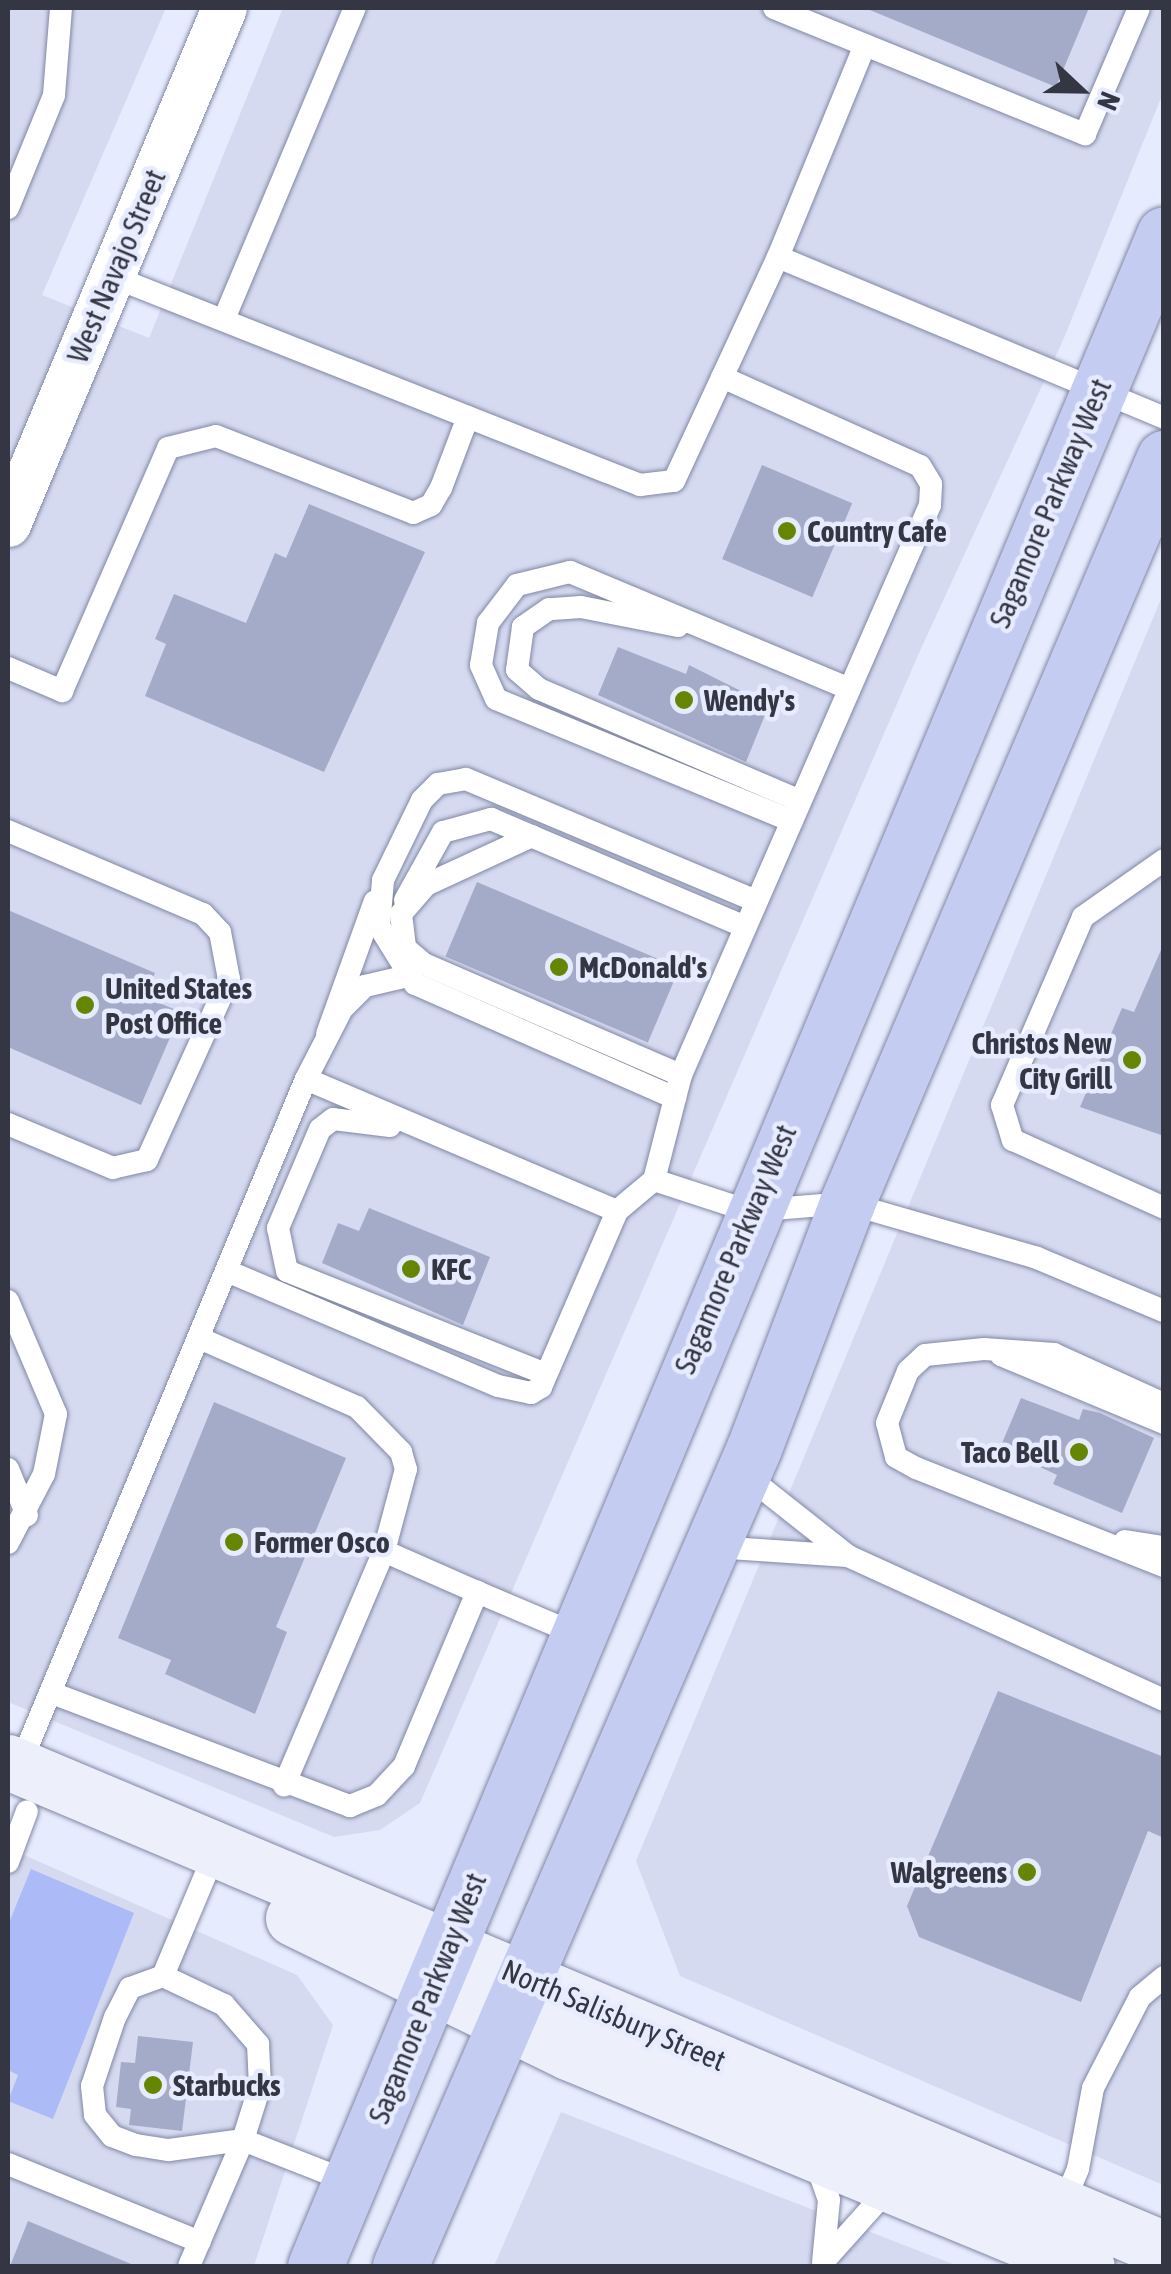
<!DOCTYPE html>
<html>
<head>
<meta charset="utf-8">
<style>
  body { margin:0 }
  #map { position:relative; width:1171px; height:2274px; overflow:hidden; background:#e7ebfe; font-family:"Asap Condensed",sans-serif }
  div>[style] { position:absolute }
  .built>* { inset:0; background:#d5daf1 }
  .green>* { inset:0; background:#adbaf8 }
  .building>* { inset:0; background:#a4abc9; transform-origin:0 0 }
  .roads { filter:drop-shadow(0 0 2px #8087a3) drop-shadow(0 0 2px #8087a3) }
  .lane>* { height:22px; margin:-11px; padding:0 11px; transform-origin:11px; border-radius:11px; background:#fff }
  .street>* { height:45px; margin:-22.5px; padding:0 22.5px; transform-origin:22.5px; border-radius:22.5px; background:#fff }
  .secondary>* { height:55px; margin:-27.5px; padding:0 27.5px; transform-origin:27.5px; border-radius:27.5px; background:#edf0fb }
  .highway>* { height:55px; margin:-27.5px; padding:0 27.5px; transform-origin:27.5px; border-radius:27.5px; background:#c4ccf1 }
  .dots>* { width:28px; height:28px; translate:-50% -50%; box-sizing:border-box; border:5px solid #e7ebfe; border-radius:50% }
  span { translate:-50% -50%; white-space:nowrap; text-align:center; line-height:1.15; -webkit-text-stroke:9px #e7ebfe; paint-order:stroke }
  .street-label { font-size:30px; color:#343743 }
  .poi-label { font-size:30px; color:#343743; font-weight:700 }
  .left { translate:0 -50%; text-align:left }
  .right { translate:-100% -50%; text-align:right }
  .frame { position:absolute; inset:0; border:10px solid #343743; pointer-events:none }
  .north { position:absolute; left:1031px; top:40px; width:100px; height:100px; -webkit-text-stroke:8px #e7ebfe; paint-order:stroke; rotate:112deg; font-size:28px; font-weight:700; line-height:40px; text-align:center; color:#343743 }
  .north::after { content:''; display:block; margin:auto; width:35px; height:45px; background:#343743; clip-path:polygon(50% 0,100% 100%,50% 72%,0 100%) }
</style>
</head>
<body>
<div id="map">
  <div class="built">
    <i style="clip-path:polygon(8px 8px,166px 8px,42px 295px,149px 338px,283px 8px,1163px 8px,1163px 93px,1064px 338px,919px 653px,420px 1803px,380px 1830px,334px 1837px,8px 1702px)"></i>
    <i style="clip-path:polygon(1163px 594px,1163px 2185px,680px 1976px,636px 1861px)"></i>
    <i style="clip-path:polygon(8px 1848px,297px 1975px,333px 2025px,254px 2266px,8px 2266px)"></i>
    <i style="clip-path:polygon(561px 2112px,958px 2266px,494px 2266px)"></i>
  </div>
  <div class="green">
    <i style="clip-path:polygon(31px 1869px,134px 1913px,53px 2119px,8px 2101px,18px 2075px,8px 2070px,8px 1925px)"></i>
  </div>
  <div class="building">
    <i style="clip-path:polygon(865px 8px,1089px 8px,1056px 87px)"></i>
    <i style="left:762px;top:465px;width:98px;height:102px;rotate:23deg"></i>
    <i style="clip-path:polygon(309px 504px,425px 552px,324px 772px,145px 696px,166px 644px,155px 639px,174px 594px,246px 623px,275px 553px,286px 558px)"></i>
    <i style="clip-path:polygon(618px 647px,686px 674px,689px 665px,769px 705px,746px 762px,598px 695px)"></i>
    <i style="left:477px;top:882px;width:220px;height:81px;rotate:23deg"></i>
    <i style="clip-path:polygon(8px 910px,155px 973px,145px 997px,181px 1012px,141px 1105px,8px 1047px)"></i>
    <i style="clip-path:polygon(1164px 943px,1164px 1136px,1080px 1107px,1122px 1008px,1134px 1012px)"></i>
    <i style="clip-path:polygon(369px 1208px,490px 1257px,463px 1325px,322px 1263px,338px 1223px,359px 1231px)"></i>
    <i style="clip-path:polygon(1021px 1398px,1079px 1420px,1083px 1409px,1100px 1413px,1154px 1438px,1122px 1513px,1053px 1484px,1057px 1475px,1000px 1448px)"></i>
    <i style="clip-path:polygon(214px 1402px,346px 1458px,276px 1627px,287px 1632px,255px 1714px,165px 1674px,171px 1660px,118px 1638px)"></i>
    <i style="clip-path:polygon(998px 1691px,1164px 1757px,1164px 1838px,1148px 1831px,1081px 2002px,919px 1937px,907px 1906px)"></i>
    <i style="clip-path:polygon(138px 2036px,193px 2042px,182px 2131px,129px 2125px,131px 2109px,116px 2107px,121px 2062px,135px 2063px)"></i>
    <i style="clip-path:polygon(28px 2221px,136px 2266px,10px 2266px)"></i>
  </div>
  <div class="roads">
    <div class="lane">
      <i style="left:774px;top:8px;width:336px;rotate:22.1deg"></i>
      <i style="left:1085px;top:134px;width:137px;rotate:-66.8deg"></i>
      <i style="left:8px;top:208px;width:122px;rotate:-67.8deg"></i>
      <i style="left:54px;top:95px;width:87px;rotate:-85.4deg"></i>
      <i style="left:778px;top:257px;width:229px;rotate:-67.7deg"></i>
      <i style="left:111px;top:276px;width:569px;rotate:21.56deg"></i>
      <i style="left:640px;top:485px;width:34px;rotate:-7deg"></i>
      <i style="left:674px;top:481px;width:247px;rotate:-65.1deg"></i>
      <i style="left:778px;top:257px;width:418px;rotate:22.6deg"></i>
      <i style="left:224px;top:319px;width:337px;rotate:-67.2deg"></i>
      <i style="left:678px;top:626px;width:99px;rotate:-168.9deg"></i>
      <i style="left:581px;top:607px;width:32px;rotate:176deg"></i>
      <i style="left:549px;top:609px;width:32px;rotate:145deg"></i>
      <i style="left:523px;top:627px;width:43px;rotate:97.9deg"></i>
      <i style="left:517px;top:670px;width:29px;rotate:41deg"></i>
      <i style="left:539px;top:689px;width:284px;rotate:23.2deg"></i>
      <i style="left:8px;top:668px;width:59px;rotate:23.1deg"></i>
      <i style="left:62px;top:691px;width:265px;rotate:-66.4deg"></i>
      <i style="left:168px;top:448px;width:49px;rotate:-14deg"></i>
      <i style="left:216px;top:436px;width:212px;rotate:21.3deg"></i>
      <i style="left:413px;top:513px;width:20px;rotate:-24deg"></i>
      <i style="left:431px;top:505px;width:20px;rotate:-60deg"></i>
      <i style="left:441px;top:488px;width:76px;rotate:-69.2deg"></i>
      <i style="left:792px;top:821px;width:320px;rotate:-157.6deg"></i>
      <i style="left:496px;top:699px;width:37px;rotate:-114deg"></i>
      <i style="left:481px;top:665px;width:43px;rotate:-80.5deg"></i>
      <i style="left:488px;top:623px;width:48px;rotate:-52.7deg"></i>
      <i style="left:517px;top:585px;width:55px;rotate:-13.8deg"></i>
      <i style="left:570px;top:572px;width:303px;rotate:22.7deg"></i>
      <i style="left:8px;top:831px;width:212px;rotate:23.1deg"></i>
      <i style="left:203px;top:914px;width:25px;rotate:47deg"></i>
      <i style="left:220px;top:932px;width:48px;rotate:79.2deg"></i>
      <i style="left:229px;top:979px;width:199px;rotate:114.4deg"></i>
      <i style="left:147px;top:1160px;width:35px;rotate:167deg"></i>
      <i style="left:113px;top:1168px;width:114px;rotate:-157.3deg"></i>
      <i style="left:532px;top:836px;width:117px;rotate:155.2deg"></i>
      <i style="left:426px;top:885px;width:38px;rotate:131deg"></i>
      <i style="left:401px;top:914px;width:34px;rotate:83deg"></i>
      <i style="left:405px;top:948px;width:25px;rotate:40deg"></i>
      <i style="left:424px;top:964px;width:280px;rotate:23.4deg"></i>
      <i style="left:1164px;top:860px;width:99px;rotate:144.9deg"></i>
      <i style="left:1083px;top:917px;width:205px;rotate:113.3deg"></i>
      <i style="left:1002px;top:1105px;width:37px;rotate:73deg"></i>
      <i style="left:1013px;top:1140px;width:166px;rotate:24.2deg"></i>
      <i style="left:405px;top:900px;width:78px;rotate:-60.8deg"></i>
      <i style="left:443px;top:832px;width:50px;rotate:-15.2deg"></i>
      <i style="left:491px;top:819px;width:276px;rotate:23deg"></i>
      <i style="left:327px;top:1034px;width:141px;rotate:-70.2deg"></i>
      <i style="left:306px;top:1079px;width:79px;rotate:-62.8deg"></i>
      <i style="left:342px;top:1009px;width:33px;rotate:-45deg"></i>
      <i style="left:365px;top:986px;width:44px;rotate:-13.1deg"></i>
      <i style="left:675px;top:1098px;width:284px;rotate:-156.3deg"></i>
      <i style="left:415px;top:984px;width:68px;rotate:-121.8deg"></i>
      <i style="left:379px;top:926px;width:46px;rotate:-85deg"></i>
      <i style="left:383px;top:880px;width:89px;rotate:-64deg"></i>
      <i style="left:422px;top:800px;width:23px;rotate:-45deg"></i>
      <i style="left:438px;top:784px;width:28px;rotate:-10deg"></i>
      <i style="left:466px;top:779px;width:315px;rotate:22.8deg"></i>
      <i style="left:390px;top:1126px;width:57px;rotate:-173deg"></i>
      <i style="left:333px;top:1119px;width:16px;rotate:142deg"></i>
      <i style="left:320px;top:1129px;width:108px;rotate:113deg"></i>
      <i style="left:278px;top:1228px;width:44px;rotate:78.2deg"></i>
      <i style="left:287px;top:1271px;width:279px;rotate:21.7deg"></i>
      <i style="left:654px;top:1180px;width:108px;rotate:-75.6deg"></i>
      <i style="left:681px;top:1075px;width:622px;rotate:-66.4deg"></i>
      <i style="left:930px;top:505px;width:21px;rotate:-87deg"></i>
      <i style="left:931px;top:484px;width:21px;rotate:-121deg"></i>
      <i style="left:920px;top:466px;width:217px;rotate:-155.8deg"></i>
      <i style="left:227px;top:1271px;width:294px;rotate:23deg"></i>
      <i style="left:498px;top:1386px;width:34px;rotate:12deg"></i>
      <i style="left:531px;top:1393px;width:12px;rotate:-31deg"></i>
      <i style="left:541px;top:1387px;width:192px;rotate:-66.6deg"></i>
      <i style="left:8px;top:1301px;width:123px;rotate:67deg"></i>
      <i style="left:56px;top:1414px;width:61px;rotate:101.3deg"></i>
      <i style="left:44px;top:1474px;width:78px;rotate:117.6deg"></i>
      <i style="left:199px;top:1338px;width:172px;rotate:23.6deg"></i>
      <i style="left:357px;top:1407px;width:63px;rotate:45.6deg"></i>
      <i style="left:401px;top:1452px;width:18px;rotate:74deg"></i>
      <i style="left:406px;top:1469px;width:85px;rotate:105deg"></i>
      <i style="left:384px;top:1551px;width:255px;rotate:113.1deg"></i>
      <i style="left:1001px;top:1355px;width:177px;rotate:22.6deg"></i>
      <i style="left:1164px;top:1404px;width:121px;rotate:-155.6deg"></i>
      <i style="left:1054px;top:1354px;width:70px;rotate:-175.9deg"></i>
      <i style="left:984px;top:1349px;width:59px;rotate:174.2deg"></i>
      <i style="left:925px;top:1355px;width:23px;rotate:137deg"></i>
      <i style="left:908px;top:1371px;width:56px;rotate:112deg"></i>
      <i style="left:887px;top:1423px;width:35px;rotate:75deg"></i>
      <i style="left:896px;top:1457px;width:23px;rotate:29deg"></i>
      <i style="left:916px;top:1468px;width:267px;rotate:21.6deg"></i>
      <i style="left:8px;top:1469px;width:50px;rotate:67.6deg"></i>
      <i style="left:743px;top:1473px;width:134px;rotate:38.3deg"></i>
      <i style="left:848px;top:1556px;width:347px;rotate:24.5deg"></i>
      <i style="left:1125px;top:1541px;width:39px;rotate:9deg"></i>
      <i style="left:715px;top:1547px;width:133px;rotate:3.9deg"></i>
      <i style="left:384px;top:1551px;width:102px;rotate:23.8deg"></i>
      <i style="left:52px;top:1693px;width:319px;rotate:20.8deg"></i>
      <i style="left:350px;top:1806px;width:29px;rotate:-22deg"></i>
      <i style="left:377px;top:1795px;width:40px;rotate:-47deg"></i>
      <i style="left:404px;top:1766px;width:189px;rotate:-67.2deg"></i>
      <i style="left:477px;top:1592px;width:108px;rotate:23deg"></i>
      <i style="left:19px;top:1767px;width:745px;rotate:-67.36deg"></i>
      <i style="left:306px;top:1079px;width:338px;rotate:23deg"></i>
      <i style="left:617px;top:1211px;width:48px;rotate:-40deg"></i>
      <i style="left:654px;top:1180px;width:100px;rotate:18.1deg"></i>
      <i style="left:749px;top:1211px;width:98px;rotate:-4.7deg"></i>
      <i style="left:847px;top:1203px;width:198px;rotate:16.1deg"></i>
      <i style="left:1037px;top:1258px;width:138px;rotate:22.7deg"></i>
      <i style="left:8px;top:1862px;width:54px;rotate:-69.6deg"></i>
      <i style="left:205px;top:1876px;width:108px;rotate:112.8deg"></i>
      <i style="left:163px;top:1976px;width:68px;rotate:25.4deg"></i>
      <i style="left:224px;top:2005px;width:52px;rotate:48.9deg"></i>
      <i style="left:258px;top:2044px;width:42px;rotate:87.3deg"></i>
      <i style="left:260px;top:2086px;width:57px;rotate:107.5deg"></i>
      <i style="left:243px;top:2140px;width:115px;rotate:21.4deg"></i>
      <i style="left:163px;top:1976px;width:35px;rotate:160deg"></i>
      <i style="left:130px;top:1988px;width:33px;rotate:117deg"></i>
      <i style="left:115px;top:2017px;width:73px;rotate:108.4deg"></i>
      <i style="left:92px;top:2086px;width:29px;rotate:84deg"></i>
      <i style="left:95px;top:2115px;width:27px;rotate:51deg"></i>
      <i style="left:112px;top:2136px;width:26px;rotate:21deg"></i>
      <i style="left:136px;top:2145px;width:33px;rotate:9deg"></i>
      <i style="left:169px;top:2150px;width:75px;rotate:-7.7deg"></i>
      <i style="left:815px;top:2160px;width:42px;rotate:70.7deg"></i>
      <i style="left:829px;top:2200px;width:62px;rotate:95.5deg"></i>
      <i style="left:8px;top:2164px;width:207px;rotate:22.1deg"></i>
      <i style="left:1062px;top:2207px;width:41px;rotate:-67.2deg"></i>
      <i style="left:1078px;top:2169px;width:82px;rotate:-79.5deg"></i>
      <i style="left:1093px;top:2088px;width:102px;rotate:-62.7deg"></i>
      <i style="left:1140px;top:1997px;width:31px;rotate:-40deg"></i>
      <i style="left:824px;top:2261px;width:101px;rotate:-48.2deg"></i>
      <i style="left:189px;top:2266px;width:137px;rotate:-66.8deg"></i>
    </div>
    <div class="street">
      <i style="left:8px;top:524px;width:559px;rotate:-67.29deg"></i>
    </div>
    <div class="secondary">
      <i style="left:8px;top:1762px;width:1254px;rotate:22.84deg"></i>
      <i style="left:293px;top:1918px;width:306px;rotate:26deg"></i>
      <i style="left:568px;top:2052px;width:561px;rotate:22.41deg"></i>
    </div>
    <div class="highway">
      <i style="left:315px;top:2266px;width:2202px;rotate:-67.32deg"></i>
      <i style="left:400px;top:2266px;width:891px;rotate:-66.6deg"></i>
      <i style="left:754px;top:1448px;width:262px;rotate:-69.2deg"></i>
      <i style="left:847px;top:1203px;width:810px;rotate:-66.95deg"></i>
    </div>
  </div>
  <div class="dots">
    <i style="left:787px;top:531px;background:#648602"></i>
    <i style="left:684px;top:700px;background:#648602"></i>
    <i style="left:559px;top:967px;background:#648602"></i>
    <i style="left:85px;top:1005px;background:#648602"></i>
    <i style="left:1132px;top:1060px;background:#648602"></i>
    <i style="left:411px;top:1269px;background:#648602"></i>
    <i style="left:1079px;top:1452px;background:#648602"></i>
    <i style="left:234px;top:1542px;background:#648602"></i>
    <i style="left:1027px;top:1872px;background:#648602"></i>
    <i style="left:153px;top:2085px;background:#648602"></i>
  </div>
  <div class="street-label">
    <span style="left:116px;top:266px;rotate:-67deg">West Navajo Street</span>
    <span style="left:1050px;top:503px;rotate:-67deg">Sagamore Parkway West</span>
    <span style="left:735px;top:1249px;rotate:-67deg">Sagamore Parkway West</span>
    <span style="left:427px;top:1998px;rotate:-68deg">Sagamore Parkway West</span>
    <span style="left:614px;top:2015px;rotate:23deg">North Salisbury Street</span>
  </div>
  <div class="poi-label">
    <span class="left" style="left:807px;top:531px">Country Cafe</span>
    <span class="left" style="left:704px;top:700px">Wendy's</span>
    <span class="left" style="left:579px;top:967px">McDonald's</span>
    <span class="left" style="left:105px;top:1005px">United States<br>Post Office</span>
    <span class="right" style="left:1112px;top:1060px">Christos New<br>City Grill</span>
    <span class="left" style="left:431px;top:1269px">KFC</span>
    <span class="right" style="left:1059px;top:1452px">Taco Bell</span>
    <span class="left" style="left:254px;top:1542px">Former Osco</span>
    <span class="right" style="left:1007px;top:1872px">Walgreens</span>
    <span class="left" style="left:173px;top:2085px">Starbucks</span>
  </div>
  <div class="frame"></div>
  <div class="north">N</div>
</div>
</body>
</html>
